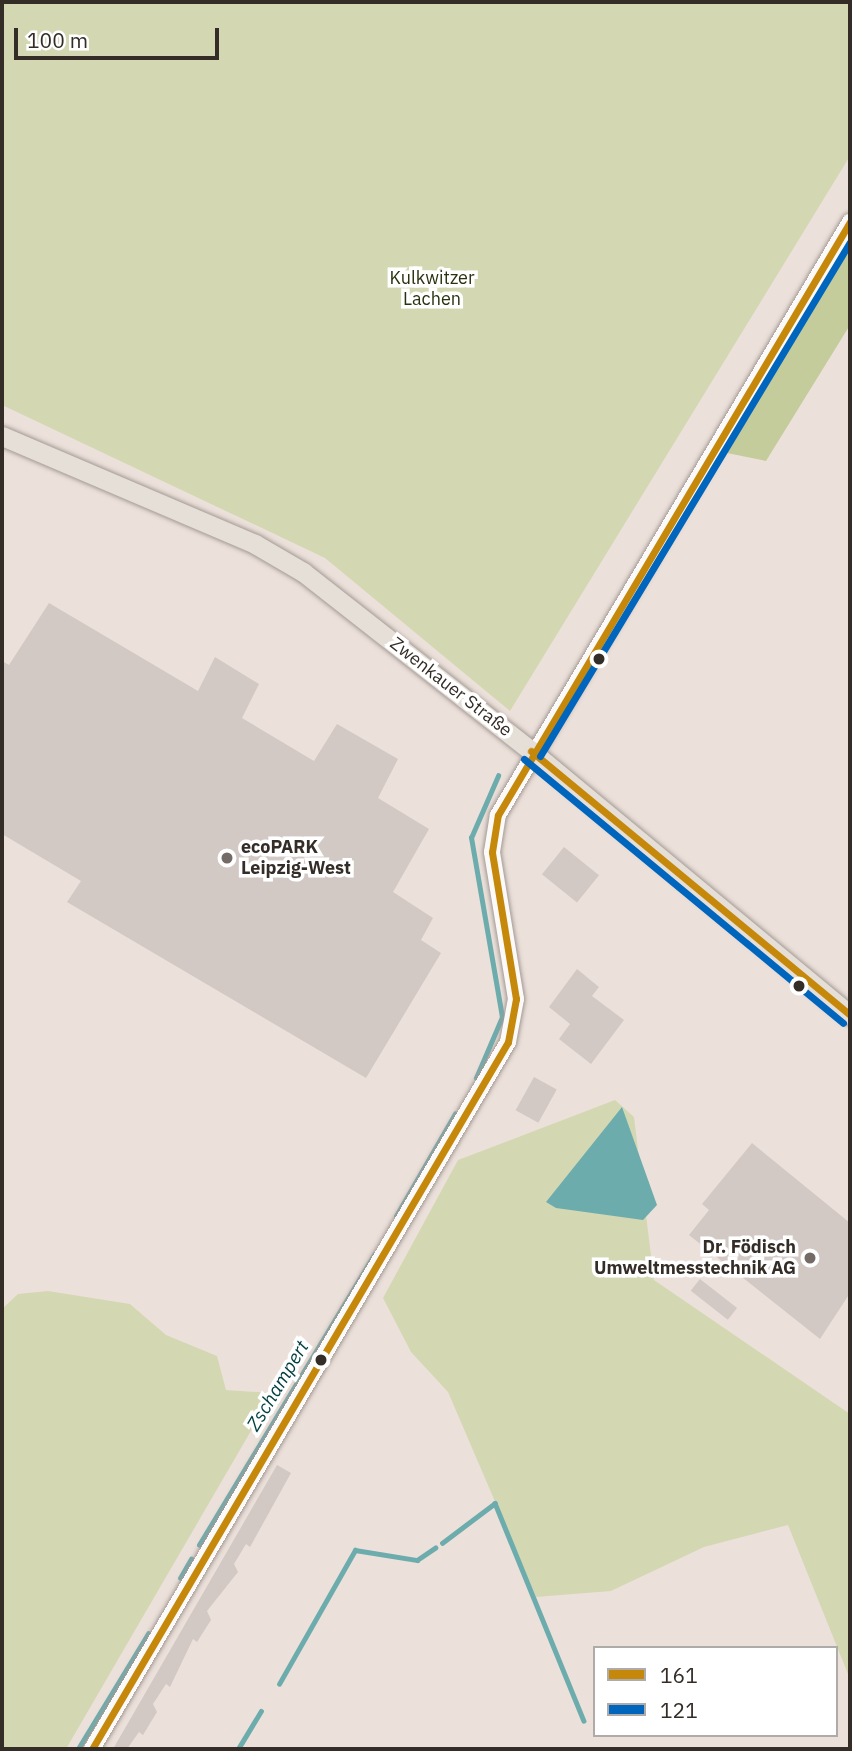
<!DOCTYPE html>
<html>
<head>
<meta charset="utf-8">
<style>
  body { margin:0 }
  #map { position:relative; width:852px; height:1751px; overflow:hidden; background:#ece0da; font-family:"IBM Plex Sans",sans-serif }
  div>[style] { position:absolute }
  .green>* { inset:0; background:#d3d8b3 }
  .forest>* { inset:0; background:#c5cc9c }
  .water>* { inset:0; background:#6dacad }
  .stream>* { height:4.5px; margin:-2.25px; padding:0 2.25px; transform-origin:2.25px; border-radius:2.25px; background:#6dacad }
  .building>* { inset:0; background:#d2c9c4; transform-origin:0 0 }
  .roads { filter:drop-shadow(0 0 2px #a39a95) drop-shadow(0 0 2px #a39a95) }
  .tertiary>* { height:16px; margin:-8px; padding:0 8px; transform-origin:8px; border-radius:8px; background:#fcfaf9 }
  .primary>* { height:19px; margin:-9.5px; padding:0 9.5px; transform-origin:9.5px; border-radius:9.5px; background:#e5dfd7 }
  .bus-1>* { height:7px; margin:-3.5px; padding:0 3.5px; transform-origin:3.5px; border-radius:3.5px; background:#c6880a }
  .bus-2>* { height:7px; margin:-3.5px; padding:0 3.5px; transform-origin:3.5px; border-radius:3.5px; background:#0065bd }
  .dots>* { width:19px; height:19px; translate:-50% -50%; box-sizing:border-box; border:4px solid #fff; border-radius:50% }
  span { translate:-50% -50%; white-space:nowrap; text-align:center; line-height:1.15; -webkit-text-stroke:7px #fff; paint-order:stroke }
  .park-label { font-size:18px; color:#2a3210 }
  .street-label { font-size:18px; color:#342c27 }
  .poi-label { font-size:18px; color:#342c27; font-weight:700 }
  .left { translate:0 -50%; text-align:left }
  .right { translate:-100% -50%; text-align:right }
  .water-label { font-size:19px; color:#003e40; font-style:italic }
  .frame { position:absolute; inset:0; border:4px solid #342c27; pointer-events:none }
  .legend { position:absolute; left:593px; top:1646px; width:245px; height:91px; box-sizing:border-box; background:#fff; border:2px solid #aeaba9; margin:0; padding:9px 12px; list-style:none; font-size:21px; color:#342c27 }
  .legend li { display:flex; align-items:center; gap:14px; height:35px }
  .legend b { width:35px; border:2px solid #aeaba9 }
  .scale { position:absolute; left:14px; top:28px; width:205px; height:32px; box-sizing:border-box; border:4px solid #342c27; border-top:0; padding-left:9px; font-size:21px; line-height:24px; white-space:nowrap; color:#342c27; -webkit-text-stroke:5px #fff; paint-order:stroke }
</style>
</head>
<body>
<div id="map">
  <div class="green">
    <i style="clip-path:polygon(2px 2px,850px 2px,850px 156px,510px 711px,325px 558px,2px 405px)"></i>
    <i style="clip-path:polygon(615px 1100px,634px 1117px,654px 1280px,850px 1414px,850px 1679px,788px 1525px,704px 1547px,611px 1591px,536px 1597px,448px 1392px,411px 1352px,383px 1298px,458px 1160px)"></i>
    <i style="clip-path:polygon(48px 1291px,130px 1304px,166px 1335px,217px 1356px,226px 1390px,273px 1393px,66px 1749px,2px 1749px,2px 1317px,3px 1308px,18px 1294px)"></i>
  </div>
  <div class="forest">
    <i style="clip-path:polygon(850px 247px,850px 325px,766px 461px,727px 453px)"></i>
  </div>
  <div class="water">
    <i style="clip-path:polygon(622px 1107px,657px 1205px,643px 1220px,556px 1208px,546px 1202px)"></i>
  </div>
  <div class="stream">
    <i style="left:476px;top:1078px;width:66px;rotate:-66.9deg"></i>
    <i style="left:502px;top:1017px;width:182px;rotate:-99.8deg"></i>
    <i style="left:471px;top:838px;width:68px;rotate:-66.5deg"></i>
    <i style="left:396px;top:1216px;width:118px;rotate:-60deg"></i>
    <i style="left:442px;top:1543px;width:66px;rotate:-37deg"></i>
    <i style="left:495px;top:1503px;width:235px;rotate:67.8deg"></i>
    <i style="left:199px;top:1545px;width:339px;rotate:-58.9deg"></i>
    <i style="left:180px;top:1578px;width:22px;rotate:-60deg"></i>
    <i style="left:279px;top:1684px;width:154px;rotate:-60.4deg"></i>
    <i style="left:355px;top:1550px;width:63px;rotate:9.2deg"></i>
    <i style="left:417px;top:1560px;width:22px;rotate:-34deg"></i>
    <i style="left:78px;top:1749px;width:135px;rotate:-58.7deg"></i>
    <i style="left:238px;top:1749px;width:44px;rotate:-58.8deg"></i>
  </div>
  <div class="building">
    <i style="clip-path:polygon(49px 603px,198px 691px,215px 657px,259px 684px,242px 718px,314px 761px,337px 724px,398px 759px,378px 798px,429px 829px,393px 892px,433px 918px,421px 940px,441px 953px,366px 1078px,67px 902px,81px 881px,2px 834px,2px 661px,9px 665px)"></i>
    <i style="left:564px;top:847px;width:45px;height:35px;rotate:39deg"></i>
    <i style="clip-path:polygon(577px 969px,599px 987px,592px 996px,624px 1020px,591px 1064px,559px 1039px,570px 1024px,549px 1007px)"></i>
    <i style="left:534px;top:1077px;width:26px;height:38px;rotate:29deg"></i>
    <i style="clip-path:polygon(752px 1143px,850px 1223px,850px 1293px,820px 1339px,689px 1235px,709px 1210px,702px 1204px)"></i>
    <i style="left:700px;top:1279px;width:47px;height:15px;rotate:38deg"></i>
    <i style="clip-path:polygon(277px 1465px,291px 1473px,250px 1547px,246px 1544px,234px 1564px,238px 1572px,207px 1611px,211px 1620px,197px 1642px,193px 1639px,170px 1687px,166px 1684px,153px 1704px,157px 1712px,143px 1735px,139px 1732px,127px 1749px,113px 1749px)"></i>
  </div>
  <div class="roads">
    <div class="tertiary">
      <i style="left:92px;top:1749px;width:820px;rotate:-59.53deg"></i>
      <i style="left:508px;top:1042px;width:44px;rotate:-79.5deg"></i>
      <i style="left:516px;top:999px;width:149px;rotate:-99.3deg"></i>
      <i style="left:492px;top:852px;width:37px;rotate:-81deg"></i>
      <i style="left:498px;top:815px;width:690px;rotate:-59.31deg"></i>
    </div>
    <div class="primary">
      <i style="left:2px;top:436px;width:275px;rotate:23.1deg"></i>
      <i style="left:255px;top:544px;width:56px;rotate:30.3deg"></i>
      <i style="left:303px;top:572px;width:290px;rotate:38.1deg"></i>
      <i style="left:531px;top:751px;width:414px;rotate:39.6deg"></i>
    </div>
  </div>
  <div class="bus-1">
    <i style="left:531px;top:751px;width:414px;rotate:39.6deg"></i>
    <i style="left:92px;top:1749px;width:820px;rotate:-59.53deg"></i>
    <i style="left:508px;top:1042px;width:44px;rotate:-79.5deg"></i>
    <i style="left:516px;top:999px;width:149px;rotate:-99.3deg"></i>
    <i style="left:492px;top:852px;width:37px;rotate:-81deg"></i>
    <i style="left:498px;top:815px;width:690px;rotate:-59.31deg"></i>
  </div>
  <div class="bus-2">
    <i style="left:540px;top:756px;width:600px;rotate:-58.91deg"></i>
    <i style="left:524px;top:759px;width:414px;rotate:39.6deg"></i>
  </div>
  <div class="dots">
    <i style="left:599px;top:659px;background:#342c27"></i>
    <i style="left:227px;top:858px;background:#746b66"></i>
    <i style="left:799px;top:986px;background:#342c27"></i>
    <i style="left:810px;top:1258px;background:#746b66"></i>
    <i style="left:321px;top:1360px;background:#342c27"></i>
  </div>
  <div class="park-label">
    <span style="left:432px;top:289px">Kulkwitzer<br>Lachen</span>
  </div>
  <div class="street-label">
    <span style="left:451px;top:687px;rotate:38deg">Zwenkauer Straße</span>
  </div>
  <div class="poi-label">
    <span class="left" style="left:241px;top:858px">ecoPARK<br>Leipzig-West</span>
    <span class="right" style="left:796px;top:1258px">Dr. Födisch<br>Umweltmesstechnik AG</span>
  </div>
  <div class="water-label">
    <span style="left:278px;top:1386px;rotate:-59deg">Zschampert</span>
  </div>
  <div class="frame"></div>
  <ul class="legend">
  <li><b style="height:9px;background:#c6880a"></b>161</li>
  <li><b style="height:9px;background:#0065bd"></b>121</li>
  </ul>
  <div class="scale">100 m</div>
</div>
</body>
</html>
